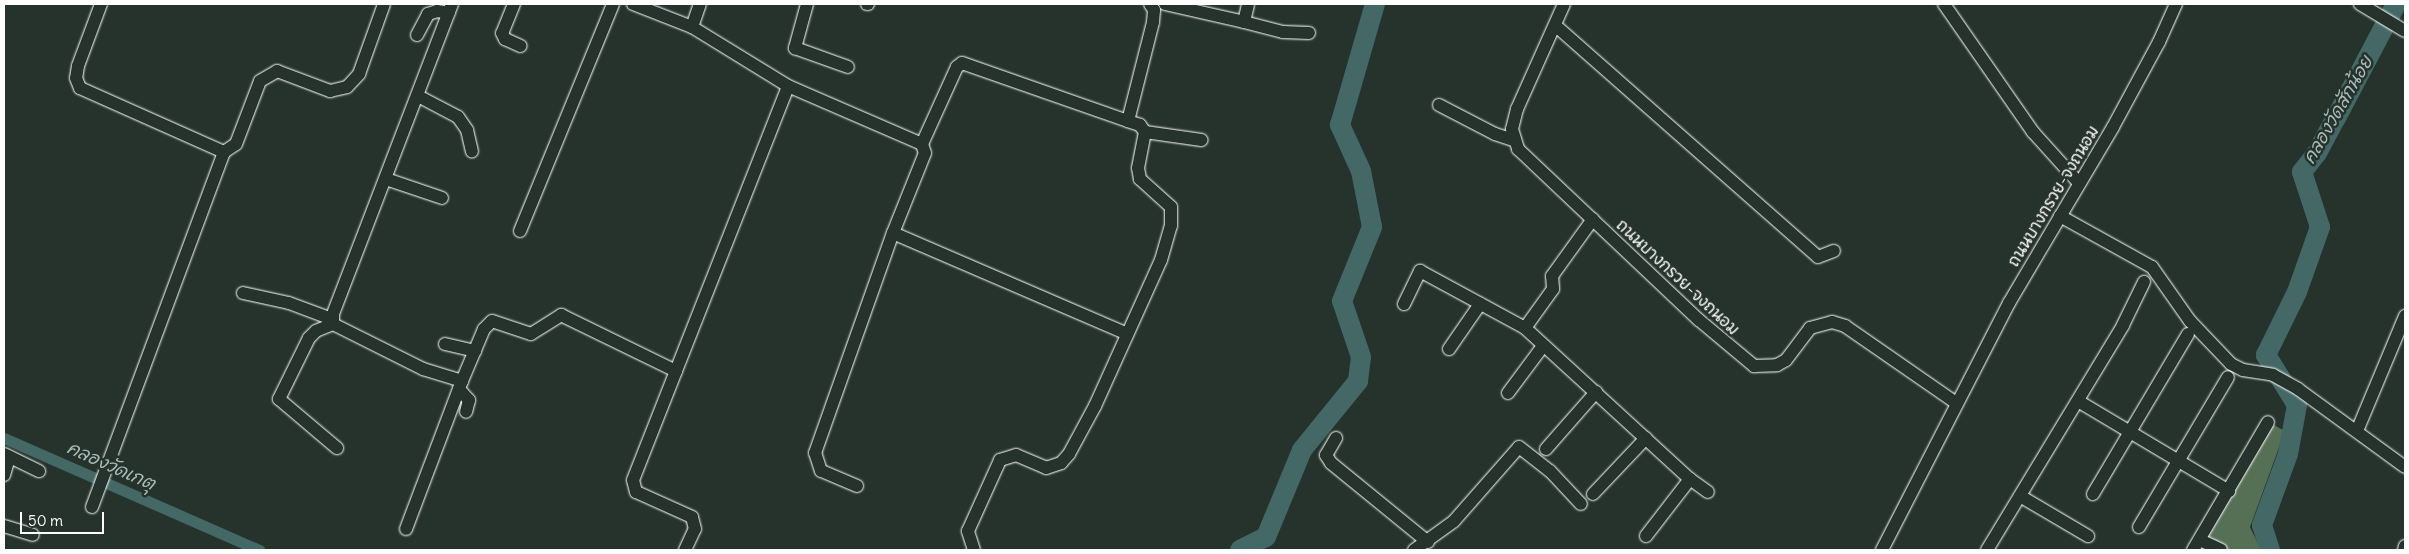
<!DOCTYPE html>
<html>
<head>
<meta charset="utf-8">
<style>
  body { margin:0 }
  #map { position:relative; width:2409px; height:554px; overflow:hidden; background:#26332d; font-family:Delius,"Playpen Sans Thai",sans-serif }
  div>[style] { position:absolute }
  .green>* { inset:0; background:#567056 }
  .canal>* { height:11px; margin:-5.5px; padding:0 5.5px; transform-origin:5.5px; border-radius:5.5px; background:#436866 }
  .river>* { height:20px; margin:-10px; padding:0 10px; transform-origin:10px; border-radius:10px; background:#436866 }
  .roads { filter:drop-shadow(0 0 1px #fff) drop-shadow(0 0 1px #fff) }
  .minor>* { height:12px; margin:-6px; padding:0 6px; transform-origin:6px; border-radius:6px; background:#26332d }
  span { translate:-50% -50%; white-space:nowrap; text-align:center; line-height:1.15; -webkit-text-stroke:5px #26332d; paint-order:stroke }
  .street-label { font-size:16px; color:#fff }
  .water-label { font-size:18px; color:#aabbba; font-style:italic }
  .frame { position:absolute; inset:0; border:5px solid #fff; pointer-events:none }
  .scale { position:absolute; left:20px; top:512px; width:84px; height:22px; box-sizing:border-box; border:2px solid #fff; border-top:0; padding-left:6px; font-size:15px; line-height:18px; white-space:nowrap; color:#fff; -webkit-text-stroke:4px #26332d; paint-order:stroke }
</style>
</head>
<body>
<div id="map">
  <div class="green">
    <i style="clip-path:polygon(2268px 422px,2285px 431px,2250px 527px,2261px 550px,2229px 550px,2196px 538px)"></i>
  </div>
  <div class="canal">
    <i style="left:4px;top:438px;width:279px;rotate:23.7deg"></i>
  </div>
  <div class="river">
    <i style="left:1240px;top:550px;width:29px;rotate:-27deg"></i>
    <i style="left:1266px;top:537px;width:94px;rotate:-67.5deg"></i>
    <i style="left:1302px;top:450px;width:89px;rotate:-50.9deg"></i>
    <i style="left:1358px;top:381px;width:24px;rotate:-83deg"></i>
    <i style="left:1361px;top:357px;width:59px;rotate:-108.7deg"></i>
    <i style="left:1342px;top:301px;width:80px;rotate:-67.9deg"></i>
    <i style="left:1372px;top:227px;width:57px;rotate:-101.1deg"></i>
    <i style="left:1361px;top:171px;width:51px;rotate:-114.5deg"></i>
    <i style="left:1340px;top:125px;width:126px;rotate:-73.9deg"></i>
    <i style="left:2270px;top:550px;width:26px;rotate:-108deg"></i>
    <i style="left:2262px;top:525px;width:76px;rotate:-69.9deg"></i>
    <i style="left:2288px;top:454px;width:50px;rotate:-79.6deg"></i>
    <i style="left:2297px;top:405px;width:59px;rotate:-121.8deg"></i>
    <i style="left:2266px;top:355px;width:70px;rotate:-63.8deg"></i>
    <i style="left:2297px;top:292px;width:69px;rotate:-70.5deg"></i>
    <i style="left:2320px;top:227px;width:58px;rotate:-108.1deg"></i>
    <i style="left:2302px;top:172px;width:24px;rotate:-52deg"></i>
    <i style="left:2317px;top:153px;width:40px;rotate:-62deg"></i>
    <i style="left:2336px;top:118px;width:129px;rotate:-62.2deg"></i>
  </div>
  <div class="roads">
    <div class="minor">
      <i style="left:101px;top:4px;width:66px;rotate:110.4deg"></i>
      <i style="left:78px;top:66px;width:12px;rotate:99deg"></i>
      <i style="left:76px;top:78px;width:11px;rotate:68deg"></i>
      <i style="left:80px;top:88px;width:158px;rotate:24deg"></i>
      <i style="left:452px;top:4px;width:332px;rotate:111deg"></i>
      <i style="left:333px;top:314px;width:10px;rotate:90deg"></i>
      <i style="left:333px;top:324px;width:101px;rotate:26.6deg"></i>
      <i style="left:423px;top:369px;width:41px;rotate:17.1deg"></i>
      <i style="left:462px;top:381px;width:56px;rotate:-67.1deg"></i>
      <i style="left:484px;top:329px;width:11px;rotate:-45deg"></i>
      <i style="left:492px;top:321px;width:41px;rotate:18.4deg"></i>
      <i style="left:531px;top:334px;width:36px;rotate:-32deg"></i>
      <i style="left:561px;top:315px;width:128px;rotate:26deg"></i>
      <i style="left:514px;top:4px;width:31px;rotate:112deg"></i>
      <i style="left:502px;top:33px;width:7px;rotate:63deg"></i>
      <i style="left:505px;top:39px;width:17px;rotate:24deg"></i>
      <i style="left:633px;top:4px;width:63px;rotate:21.3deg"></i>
      <i style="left:692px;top:27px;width:113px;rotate:31.6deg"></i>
      <i style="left:788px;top:86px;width:146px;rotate:23.4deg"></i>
      <i style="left:922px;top:144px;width:9px;rotate:72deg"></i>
      <i style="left:925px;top:153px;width:86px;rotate:111.8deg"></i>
      <i style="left:893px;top:233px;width:255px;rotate:23.3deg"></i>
      <i style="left:807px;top:4px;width:46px;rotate:105.3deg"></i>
      <i style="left:795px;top:48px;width:56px;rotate:19.7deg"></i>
      <i style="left:867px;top:4px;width:1px"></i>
      <i style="left:1165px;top:4px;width:81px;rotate:12.8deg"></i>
      <i style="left:1244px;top:22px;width:18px;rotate:-77deg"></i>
      <i style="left:1564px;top:4px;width:115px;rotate:114.1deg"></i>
      <i style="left:1517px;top:109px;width:21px;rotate:104deg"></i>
      <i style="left:1512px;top:129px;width:21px;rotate:73deg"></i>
      <i style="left:1518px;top:149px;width:249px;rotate:43.4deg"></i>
      <i style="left:1699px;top:320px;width:72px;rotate:39.9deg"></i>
      <i style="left:1754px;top:366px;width:23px;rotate:-2deg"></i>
      <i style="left:1777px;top:365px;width:10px;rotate:-29deg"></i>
      <i style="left:1786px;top:360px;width:40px;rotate:-53deg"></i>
      <i style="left:1810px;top:328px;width:23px;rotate:-15deg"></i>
      <i style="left:1832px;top:322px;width:14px;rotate:17deg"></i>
      <i style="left:1845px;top:326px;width:135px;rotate:34.7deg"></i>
      <i style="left:1944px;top:4px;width:156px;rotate:55.2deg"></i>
      <i style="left:2033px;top:132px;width:69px;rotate:48deg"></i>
      <i style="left:2360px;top:4px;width:52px;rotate:31deg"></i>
      <i style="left:1244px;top:22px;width:40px;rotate:14.4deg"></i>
      <i style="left:1283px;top:32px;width:26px;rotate:2deg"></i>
      <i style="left:1556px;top:26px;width:349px;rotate:41.4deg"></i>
      <i style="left:1818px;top:257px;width:17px;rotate:-21deg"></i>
      <i style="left:692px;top:27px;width:24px;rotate:-71deg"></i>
      <i style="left:417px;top:35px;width:24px;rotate:-62deg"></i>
      <i style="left:428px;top:14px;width:9px;rotate:-18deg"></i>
      <i style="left:437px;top:11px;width:12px;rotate:9deg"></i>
      <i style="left:418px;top:96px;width:45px;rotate:27.7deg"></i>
      <i style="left:458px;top:117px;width:16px;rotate:55deg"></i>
      <i style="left:467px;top:130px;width:22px;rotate:77deg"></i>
      <i style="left:1439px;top:105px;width:63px;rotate:27.4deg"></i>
      <i style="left:1495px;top:134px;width:20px;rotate:18deg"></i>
      <i style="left:1145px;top:132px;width:57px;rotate:8.1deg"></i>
      <i style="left:922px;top:144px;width:85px;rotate:-65.6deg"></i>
      <i style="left:957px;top:67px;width:6px;rotate:-39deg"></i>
      <i style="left:962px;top:63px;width:176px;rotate:19.3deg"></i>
      <i style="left:386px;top:179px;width:59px;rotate:18.7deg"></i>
      <i style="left:2060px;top:216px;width:105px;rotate:29deg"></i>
      <i style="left:2152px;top:267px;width:66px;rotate:54.9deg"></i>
      <i style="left:2190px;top:321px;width:59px;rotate:46.4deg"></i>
      <i style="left:2231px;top:364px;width:13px;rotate:27deg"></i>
      <i style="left:2243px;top:370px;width:30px;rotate:9deg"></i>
      <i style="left:2273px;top:375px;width:29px;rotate:29deg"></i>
      <i style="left:2298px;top:389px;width:132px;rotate:36.1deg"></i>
      <i style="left:520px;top:231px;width:245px;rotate:-67.7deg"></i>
      <i style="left:243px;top:293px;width:47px;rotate:12.3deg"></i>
      <i style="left:289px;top:303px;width:46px;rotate:20.4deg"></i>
      <i style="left:1404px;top:304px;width:37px;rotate:-64deg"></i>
      <i style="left:1420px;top:271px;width:119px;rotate:28.5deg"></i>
      <i style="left:1525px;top:328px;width:48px;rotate:-54.3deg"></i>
      <i style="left:1553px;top:289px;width:13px;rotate:-94deg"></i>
      <i style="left:1552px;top:276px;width:70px;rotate:-54.3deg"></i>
      <i style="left:333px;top:324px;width:18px;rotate:158deg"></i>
      <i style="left:316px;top:331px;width:10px;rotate:135deg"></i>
      <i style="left:309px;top:338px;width:68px;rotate:116.2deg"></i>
      <i style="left:279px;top:399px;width:76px;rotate:40.2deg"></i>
      <i style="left:1525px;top:328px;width:224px;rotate:42.5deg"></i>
      <i style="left:1690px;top:479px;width:72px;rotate:127.7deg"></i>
      <i style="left:445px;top:344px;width:31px;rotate:13deg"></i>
      <i style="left:1449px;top:349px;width:55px;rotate:-55.4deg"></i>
      <i style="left:459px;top:389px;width:15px;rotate:48deg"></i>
      <i style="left:469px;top:400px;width:12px;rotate:104deg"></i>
      <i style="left:1508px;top:393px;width:59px;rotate:-53.3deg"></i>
      <i style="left:2078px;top:401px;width:176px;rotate:30.8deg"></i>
      <i style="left:2357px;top:431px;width:125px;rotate:-67.3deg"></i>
      <i style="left:1336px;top:438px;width:20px;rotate:120deg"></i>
      <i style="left:1326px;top:455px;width:9px;rotate:58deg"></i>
      <i style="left:1331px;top:463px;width:125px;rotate:39.2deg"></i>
      <i style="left:1546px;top:449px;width:76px;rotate:-48.7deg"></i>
      <i style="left:4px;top:454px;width:39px;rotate:26deg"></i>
      <i style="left:4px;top:475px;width:19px;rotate:-74deg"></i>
      <i style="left:1690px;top:479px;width:22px;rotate:36deg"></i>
      <i style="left:857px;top:486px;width:39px;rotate:-157deg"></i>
      <i style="left:821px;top:471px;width:19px;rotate:-108deg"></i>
      <i style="left:815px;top:453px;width:233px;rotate:-70.5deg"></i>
      <i style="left:1593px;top:494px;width:77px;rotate:-46.6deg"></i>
      <i style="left:2093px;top:494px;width:186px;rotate:-59.3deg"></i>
      <i style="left:2020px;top:496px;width:79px;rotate:30.5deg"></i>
      <i style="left:92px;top:507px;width:379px;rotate:-69.6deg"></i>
      <i style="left:224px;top:152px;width:14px;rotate:-34deg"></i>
      <i style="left:236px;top:144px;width:67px;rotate:-69.1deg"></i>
      <i style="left:260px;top:81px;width:20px;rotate:-30deg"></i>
      <i style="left:277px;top:71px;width:57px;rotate:20.7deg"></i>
      <i style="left:330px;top:91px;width:17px;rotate:-13deg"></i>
      <i style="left:347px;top:87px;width:18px;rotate:-47deg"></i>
      <i style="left:359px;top:74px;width:74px;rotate:-70.3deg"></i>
      <i style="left:4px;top:526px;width:30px;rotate:17deg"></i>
      <i style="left:2139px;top:527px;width:174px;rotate:-59.3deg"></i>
      <i style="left:406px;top:529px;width:158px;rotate:-69.3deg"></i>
      <i style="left:2200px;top:540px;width:23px;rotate:25deg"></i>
      <i style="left:685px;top:550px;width:23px;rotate:-65deg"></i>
      <i style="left:695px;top:529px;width:12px;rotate:-104deg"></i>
      <i style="left:692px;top:517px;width:61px;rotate:-155.9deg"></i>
      <i style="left:636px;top:492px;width:12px;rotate:-104deg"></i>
      <i style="left:633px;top:480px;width:423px;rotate:-68.5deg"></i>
      <i style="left:974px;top:550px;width:20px;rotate:-108deg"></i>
      <i style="left:968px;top:531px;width:78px;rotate:-65.7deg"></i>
      <i style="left:1000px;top:460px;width:17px;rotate:-17deg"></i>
      <i style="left:1016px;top:455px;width:33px;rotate:23deg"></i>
      <i style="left:1046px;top:468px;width:16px;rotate:-18deg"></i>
      <i style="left:1061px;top:463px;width:12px;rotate:-48deg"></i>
      <i style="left:1069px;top:454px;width:55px;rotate:-61.6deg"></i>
      <i style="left:1095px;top:406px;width:160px;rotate:-65.7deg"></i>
      <i style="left:1161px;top:260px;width:35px;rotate:-74deg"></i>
      <i style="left:1171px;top:226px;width:19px;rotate:-90deg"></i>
      <i style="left:1171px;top:207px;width:42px;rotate:-137.9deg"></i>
      <i style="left:1140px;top:179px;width:11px;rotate:-100deg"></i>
      <i style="left:1138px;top:168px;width:37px;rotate:-79deg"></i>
      <i style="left:1145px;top:132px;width:9px;rotate:-126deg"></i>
      <i style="left:1140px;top:125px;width:13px;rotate:-162deg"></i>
      <i style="left:1128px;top:121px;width:102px;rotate:-75.8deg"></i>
      <i style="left:1153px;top:22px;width:12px;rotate:-85deg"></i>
      <i style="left:1154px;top:10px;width:7px;rotate:-124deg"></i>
      <i style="left:1414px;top:550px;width:49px;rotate:-35.9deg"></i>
      <i style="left:1454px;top:521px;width:98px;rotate:-48.7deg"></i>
      <i style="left:1519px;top:447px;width:39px;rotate:38deg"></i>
      <i style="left:1550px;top:471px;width:45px;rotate:46.8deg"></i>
      <i style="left:1882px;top:550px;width:278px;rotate:-62.8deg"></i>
      <i style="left:2009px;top:303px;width:204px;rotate:-59.4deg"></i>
      <i style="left:2113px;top:127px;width:97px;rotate:-61.6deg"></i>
      <i style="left:2159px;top:42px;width:42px;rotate:-65.9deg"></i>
      <i style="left:1987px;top:550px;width:263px;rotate:-58.8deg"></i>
      <i style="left:2123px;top:325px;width:48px;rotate:-64deg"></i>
      <i style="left:2193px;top:550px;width:148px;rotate:-59.6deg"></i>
      <i style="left:2404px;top:550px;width:4px;rotate:-76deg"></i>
    </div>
  </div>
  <div class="street-label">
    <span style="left:2053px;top:196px;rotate:-59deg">ถนนบางกรวย-จงถนอม</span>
    <span style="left:1678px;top:277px;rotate:43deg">ถนนบางกรวย-จงถนอม</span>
  </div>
  <div class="water-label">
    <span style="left:2338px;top:110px;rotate:-60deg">คลองวัดสักน้อย</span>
    <span style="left:111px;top:466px;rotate:24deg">คลองวัดเกตุ</span>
  </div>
  <div class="frame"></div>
  <div class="scale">50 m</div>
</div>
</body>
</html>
